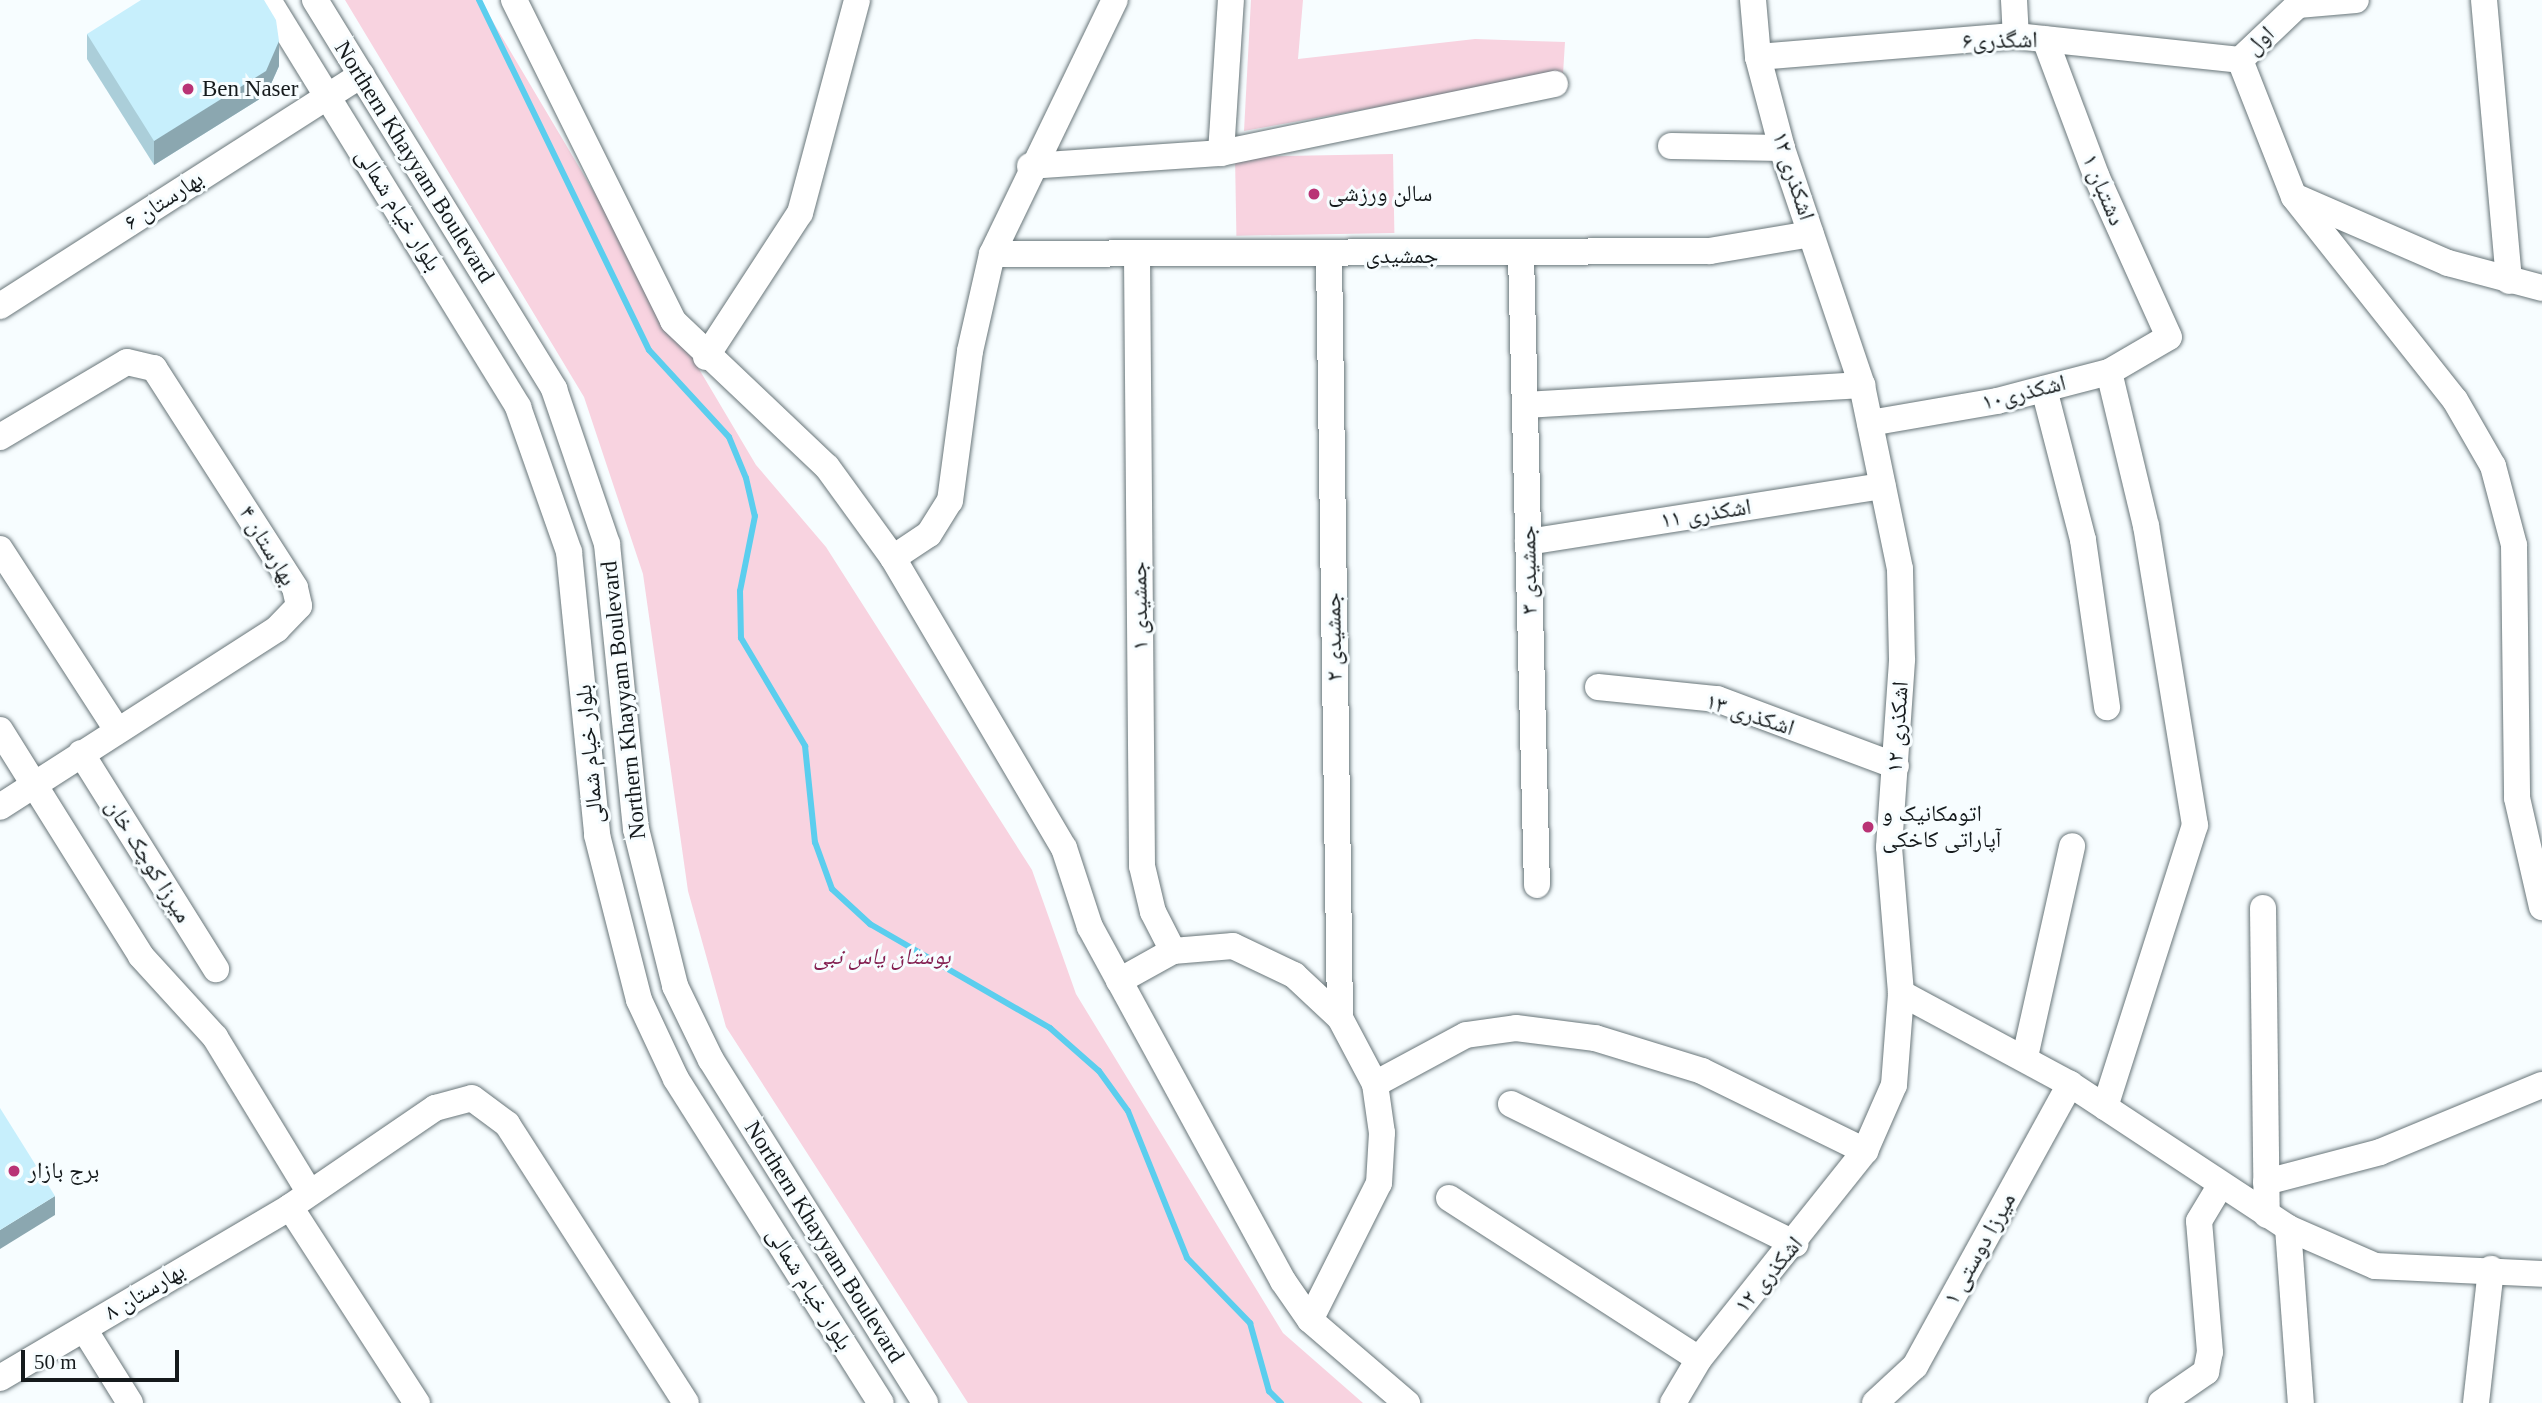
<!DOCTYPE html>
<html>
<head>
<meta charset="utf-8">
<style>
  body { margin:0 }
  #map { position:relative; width:2542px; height:1403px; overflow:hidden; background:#f7fdff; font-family:"Times New Roman","Noto Naskh Arabic",serif }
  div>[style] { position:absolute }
  .green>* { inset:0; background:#f8d3e0; transform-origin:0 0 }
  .stream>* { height:6px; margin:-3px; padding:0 3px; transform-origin:3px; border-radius:3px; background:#5bceee }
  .roads { filter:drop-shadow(0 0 2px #69767a) drop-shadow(0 0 2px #69767a) }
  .minor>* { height:26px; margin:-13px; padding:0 13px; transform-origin:13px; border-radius:13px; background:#fff }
  .wall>* { inset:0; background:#abced9 }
  .shaded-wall>* { inset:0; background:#8ba7b0 }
  .building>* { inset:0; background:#c7effc }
  .dots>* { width:19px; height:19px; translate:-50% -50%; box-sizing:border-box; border:4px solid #f7fdff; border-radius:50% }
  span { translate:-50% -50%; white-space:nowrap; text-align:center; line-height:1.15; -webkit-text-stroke:6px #f7fdff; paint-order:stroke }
  .street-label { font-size:23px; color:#151a1c }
  .poi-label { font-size:23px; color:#151a1c }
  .left { translate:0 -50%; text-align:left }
  .park-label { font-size:23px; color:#842051; font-style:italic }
  .scale { position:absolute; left:21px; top:1350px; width:158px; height:32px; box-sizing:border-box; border:4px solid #151a1c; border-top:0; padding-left:9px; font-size:21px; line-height:24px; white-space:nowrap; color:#151a1c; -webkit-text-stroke:5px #f7fdff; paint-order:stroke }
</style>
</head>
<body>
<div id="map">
  <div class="green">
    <i style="clip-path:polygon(345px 0,480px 0,756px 465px,826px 547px,1032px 870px,1076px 994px,1283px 1333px,1363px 1403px,968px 1403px,726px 1027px,688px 891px,643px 574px,584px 397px)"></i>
    <i style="clip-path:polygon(1251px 0,1303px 0,1298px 59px,1475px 39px,1565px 42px,1563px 74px,1244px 131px)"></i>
    <i style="left:1393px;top:154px;width:79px;height:158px;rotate:89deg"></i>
  </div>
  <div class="stream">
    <i style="left:479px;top:0;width:389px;rotate:64.1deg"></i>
    <i style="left:649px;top:350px;width:118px;rotate:47.4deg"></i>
    <i style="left:729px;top:437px;width:44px;rotate:67.5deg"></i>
    <i style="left:746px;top:478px;width:39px;rotate:77deg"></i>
    <i style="left:755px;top:516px;width:76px;rotate:101.3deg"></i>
    <i style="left:740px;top:591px;width:47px;rotate:88.8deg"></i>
    <i style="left:741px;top:638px;width:126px;rotate:59.3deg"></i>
    <i style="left:805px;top:746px;width:97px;rotate:84.1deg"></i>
    <i style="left:815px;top:842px;width:50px;rotate:70.1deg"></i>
    <i style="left:832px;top:889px;width:52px;rotate:42.6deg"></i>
    <i style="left:870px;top:924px;width:208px;rotate:30deg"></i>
    <i style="left:1050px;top:1028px;width:65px;rotate:41.3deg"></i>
    <i style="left:1099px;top:1071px;width:49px;rotate:54.1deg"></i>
    <i style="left:1128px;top:1111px;width:158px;rotate:68.1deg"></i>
    <i style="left:1187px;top:1258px;width:91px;rotate:45.9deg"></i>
    <i style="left:1250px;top:1323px;width:71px;rotate:74.4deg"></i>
    <i style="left:1269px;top:1391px;width:17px;rotate:45deg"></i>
  </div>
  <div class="roads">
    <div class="minor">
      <i style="left:268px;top:0;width:478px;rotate:58.4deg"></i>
      <i style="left:518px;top:407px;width:154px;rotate:70.6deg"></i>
      <i style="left:569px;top:552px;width:284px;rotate:84.3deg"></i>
      <i style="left:597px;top:835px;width:170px;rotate:75.7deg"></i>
      <i style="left:639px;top:1000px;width:87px;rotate:64.9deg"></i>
      <i style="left:676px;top:1079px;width:383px;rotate:57.7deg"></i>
      <i style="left:315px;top:0;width:457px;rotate:58.4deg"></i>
      <i style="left:554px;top:389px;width:164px;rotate:71.1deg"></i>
      <i style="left:607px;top:544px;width:286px;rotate:84.2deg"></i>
      <i style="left:636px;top:829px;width:162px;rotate:76deg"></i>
      <i style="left:675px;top:986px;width:82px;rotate:64.1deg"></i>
      <i style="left:711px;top:1060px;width:404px;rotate:58deg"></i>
      <i style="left:514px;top:0;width:358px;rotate:63.6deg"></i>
      <i style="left:673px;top:321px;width:212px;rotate:43.5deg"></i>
      <i style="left:827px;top:467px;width:112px;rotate:54deg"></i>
      <i style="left:893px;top:558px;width:337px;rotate:59.5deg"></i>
      <i style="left:1064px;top:848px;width:83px;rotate:71.8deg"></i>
      <i style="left:1090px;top:927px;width:403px;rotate:61.4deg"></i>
      <i style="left:1283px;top:1281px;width:47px;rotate:55.3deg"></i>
      <i style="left:1310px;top:1320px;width:128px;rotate:40.6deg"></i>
      <i style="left:2014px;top:0;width:36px;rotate:87deg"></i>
      <i style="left:2484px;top:0;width:282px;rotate:84.9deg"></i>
      <i style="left:1758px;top:57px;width:259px;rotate:-4.7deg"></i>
      <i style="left:2016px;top:36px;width:225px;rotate:6.1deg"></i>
      <i style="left:2240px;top:60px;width:147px;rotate:68.5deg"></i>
      <i style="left:2294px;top:197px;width:259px;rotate:51.6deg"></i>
      <i style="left:2455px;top:400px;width:76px;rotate:60.1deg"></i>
      <i style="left:2493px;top:466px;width:82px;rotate:75.1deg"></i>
      <i style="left:2514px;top:545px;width:253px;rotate:89.3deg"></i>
      <i style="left:2517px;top:798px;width:112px;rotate:77.1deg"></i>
      <i style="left:2240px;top:60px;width:80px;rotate:-43.5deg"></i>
      <i style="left:2298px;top:5px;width:58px;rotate:-4.9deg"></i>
      <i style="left:1671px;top:146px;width:111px;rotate:1deg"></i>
      <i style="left:1221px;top:153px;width:153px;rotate:-86.3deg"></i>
      <i style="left:1030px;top:166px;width:191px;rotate:-3.9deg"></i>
      <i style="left:1221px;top:153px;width:341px;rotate:-11.7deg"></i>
      <i style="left:2296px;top:197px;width:166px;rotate:23.5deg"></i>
      <i style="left:2448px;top:263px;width:97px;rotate:14.9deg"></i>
      <i style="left:992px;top:254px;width:718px;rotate:-0.24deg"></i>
      <i style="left:1710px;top:251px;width:102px;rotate:-9.6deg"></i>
      <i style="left:1521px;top:255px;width:630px;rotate:88.55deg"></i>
      <i style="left:1137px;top:256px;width:610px;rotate:89.53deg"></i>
      <i style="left:1142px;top:866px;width:47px;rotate:76.6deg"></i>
      <i style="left:1153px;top:912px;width:44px;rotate:62.9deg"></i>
      <i style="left:1329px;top:256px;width:762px;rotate:89.17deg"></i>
      <i style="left:0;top:306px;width:429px;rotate:-32.6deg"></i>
      <i style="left:706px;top:357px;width:172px;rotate:-56.9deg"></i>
      <i style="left:800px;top:213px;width:220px;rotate:-75deg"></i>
      <i style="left:2044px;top:389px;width:156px;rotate:75.5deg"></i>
      <i style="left:2083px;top:540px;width:169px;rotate:81.8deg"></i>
      <i style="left:1525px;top:405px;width:338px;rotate:-3.4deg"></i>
      <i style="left:1870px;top:423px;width:129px;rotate:-9.8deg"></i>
      <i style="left:1997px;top:401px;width:116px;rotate:-14.5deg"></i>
      <i style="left:2109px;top:372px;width:69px;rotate:-30.3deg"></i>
      <i style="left:2169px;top:337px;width:178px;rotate:-114.3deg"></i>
      <i style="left:2096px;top:175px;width:145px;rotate:-110.6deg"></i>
      <i style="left:0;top:437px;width:147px;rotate:-30.6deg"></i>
      <i style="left:127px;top:362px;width:28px;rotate:13deg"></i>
      <i style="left:154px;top:368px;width:261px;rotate:57.3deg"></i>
      <i style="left:295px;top:588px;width:18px;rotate:77deg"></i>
      <i style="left:299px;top:606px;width:32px;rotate:134deg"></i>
      <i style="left:277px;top:629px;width:329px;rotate:147.3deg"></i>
      <i style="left:1528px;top:542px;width:359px;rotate:-9deg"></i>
      <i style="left:0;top:549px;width:216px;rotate:57.1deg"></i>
      <i style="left:893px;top:558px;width:43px;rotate:-33.7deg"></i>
      <i style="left:929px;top:534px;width:39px;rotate:-58deg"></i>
      <i style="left:950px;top:501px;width:151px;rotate:-82.4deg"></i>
      <i style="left:970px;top:351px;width:99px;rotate:-77.2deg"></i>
      <i style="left:992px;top:254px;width:282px;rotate:-64.2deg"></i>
      <i style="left:1598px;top:687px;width:120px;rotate:5.8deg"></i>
      <i style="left:1717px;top:699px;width:191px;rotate:20.5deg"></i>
      <i style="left:0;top:730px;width:266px;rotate:58deg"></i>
      <i style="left:141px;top:956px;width:110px;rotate:47.6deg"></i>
      <i style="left:215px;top:1037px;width:179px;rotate:58.7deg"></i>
      <i style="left:81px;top:753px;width:255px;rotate:58deg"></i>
      <i style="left:2263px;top:908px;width:307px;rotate:89.3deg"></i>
      <i style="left:1119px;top:981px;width:62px;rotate:-29.1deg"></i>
      <i style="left:1173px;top:951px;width:60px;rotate:-4.8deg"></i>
      <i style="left:1233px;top:946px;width:68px;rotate:25.4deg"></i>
      <i style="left:1294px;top:975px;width:63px;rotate:43.1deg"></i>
      <i style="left:1340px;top:1018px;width:75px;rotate:62.1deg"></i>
      <i style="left:1375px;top:1084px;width:49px;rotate:81.9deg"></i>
      <i style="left:1382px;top:1133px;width:50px;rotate:93.4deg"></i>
      <i style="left:1379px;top:1183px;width:153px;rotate:116.7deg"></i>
      <i style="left:1901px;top:993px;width:192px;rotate:28.3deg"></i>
      <i style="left:2070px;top:1084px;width:261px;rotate:33.4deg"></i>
      <i style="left:2288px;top:1228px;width:95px;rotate:23.6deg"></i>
      <i style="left:2375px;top:1266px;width:167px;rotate:2.7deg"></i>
      <i style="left:2025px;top:1057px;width:216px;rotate:-77.4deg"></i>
      <i style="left:1375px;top:1084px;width:103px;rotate:-28.3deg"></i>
      <i style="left:1466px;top:1035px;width:50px;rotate:-8deg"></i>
      <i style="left:1516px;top:1028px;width:80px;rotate:7.2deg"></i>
      <i style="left:1595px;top:1038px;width:112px;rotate:17.1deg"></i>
      <i style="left:1702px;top:1071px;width:182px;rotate:26.1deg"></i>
      <i style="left:1511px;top:1104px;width:317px;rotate:26.2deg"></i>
      <i style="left:2105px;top:1107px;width:296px;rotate:-72.3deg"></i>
      <i style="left:2195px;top:825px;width:303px;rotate:-99.3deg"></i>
      <i style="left:2146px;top:526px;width:158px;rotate:-103.5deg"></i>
      <i style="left:2266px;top:1182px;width:118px;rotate:-14.7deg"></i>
      <i style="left:2380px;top:1152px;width:175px;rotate:-22.5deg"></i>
      <i style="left:1449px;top:1198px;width:297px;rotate:32.8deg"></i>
      <i style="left:290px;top:1207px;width:234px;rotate:57.1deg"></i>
      <i style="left:2288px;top:1228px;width:175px;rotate:85.8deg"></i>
      <i style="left:84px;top:1329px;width:87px;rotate:58.1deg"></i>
      <i style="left:0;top:1378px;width:337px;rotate:-30.5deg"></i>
      <i style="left:290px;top:1207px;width:176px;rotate:-34.3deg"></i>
      <i style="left:435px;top:1108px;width:38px;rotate:-15deg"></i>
      <i style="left:472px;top:1098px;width:44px;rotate:36.6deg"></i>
      <i style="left:507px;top:1124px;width:331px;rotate:57.3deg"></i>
      <i style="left:1673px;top:1403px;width:51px;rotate:-59.4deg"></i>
      <i style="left:1699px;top:1359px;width:266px;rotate:-51.4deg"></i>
      <i style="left:1865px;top:1151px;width:72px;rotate:-66.3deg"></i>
      <i style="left:1894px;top:1085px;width:92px;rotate:-85.6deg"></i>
      <i style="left:1901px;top:993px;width:146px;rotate:-94.7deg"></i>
      <i style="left:1889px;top:847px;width:188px;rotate:-86deg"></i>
      <i style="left:1902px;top:659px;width:90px;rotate:-91.3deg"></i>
      <i style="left:1900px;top:569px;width:188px;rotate:-101.7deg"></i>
      <i style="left:1862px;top:385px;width:250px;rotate:-108.7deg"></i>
      <i style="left:1782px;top:148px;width:94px;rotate:-104.8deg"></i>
      <i style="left:1758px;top:57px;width:57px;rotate:-95deg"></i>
      <i style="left:1875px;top:1403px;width:54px;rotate:-42.8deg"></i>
      <i style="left:1915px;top:1366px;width:322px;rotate:-61.2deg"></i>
      <i style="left:2161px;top:1403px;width:55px;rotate:-34.6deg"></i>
      <i style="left:2206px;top:1372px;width:20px;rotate:-79deg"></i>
      <i style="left:2210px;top:1352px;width:131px;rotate:-94.8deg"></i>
      <i style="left:2199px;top:1221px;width:41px;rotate:-59deg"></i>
      <i style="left:2476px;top:1403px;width:135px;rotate:-83.6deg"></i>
    </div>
  </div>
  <div class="wall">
    <i style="clip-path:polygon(87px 34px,279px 66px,266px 95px,154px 165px,87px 59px)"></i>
  </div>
  <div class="shaded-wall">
    <i style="clip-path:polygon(279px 41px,279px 66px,266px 95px,154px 165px,154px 141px)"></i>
    <i style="clip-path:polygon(55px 1196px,55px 1215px,0 1249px,0 1230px)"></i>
  </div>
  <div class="building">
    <i style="clip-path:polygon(141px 0,264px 0,276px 20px,279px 41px,266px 71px,154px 141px,87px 34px)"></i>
    <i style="clip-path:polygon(0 1108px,55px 1196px,0 1230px)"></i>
  </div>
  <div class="dots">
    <i style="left:188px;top:89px;background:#b93375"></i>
    <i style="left:1314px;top:194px;background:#b93375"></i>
    <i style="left:1868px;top:827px;background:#b93375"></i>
    <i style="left:14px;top:1171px;background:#b93375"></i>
  </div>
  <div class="street-label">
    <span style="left:2000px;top:41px;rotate:-1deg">اشگذری۶</span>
    <span style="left:2260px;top:41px;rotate:-44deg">اول</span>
    <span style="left:414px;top:162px;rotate:58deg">Northern Khayyam Boulevard</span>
    <span style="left:1793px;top:176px;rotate:72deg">اشکذری ۱۲</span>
    <span style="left:2103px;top:190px;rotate:67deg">دشتبان ۱</span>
    <span style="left:164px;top:201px;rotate:-33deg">بهارستان ۶</span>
    <span style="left:398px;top:210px;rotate:58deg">بلوار خیام شمالی</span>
    <span style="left:1402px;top:256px">جمشیدی</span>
    <span style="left:2024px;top:393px;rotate:-14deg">اشکذری۱۰</span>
    <span style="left:1706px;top:514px;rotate:-9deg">اشکذری ۱۱</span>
    <span style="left:267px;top:546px;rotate:59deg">بهارستان ۴</span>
    <span style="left:1529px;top:570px;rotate:-91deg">جمشیدی ۳</span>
    <span style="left:1140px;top:606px;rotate:-91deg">جمشیدی ۱</span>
    <span style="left:1334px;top:637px;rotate:-91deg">جمشیدی ۲</span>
    <span style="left:624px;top:700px;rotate:-96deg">Northern Khayyam Boulevard</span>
    <span style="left:1750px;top:715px;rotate:18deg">اشکذری ۱۳</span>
    <span style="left:1898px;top:727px;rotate:-86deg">اشکذری ۱۲</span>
    <span style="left:590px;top:754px;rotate:-95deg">بلوار خیام شمالی</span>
    <span style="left:148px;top:861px;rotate:58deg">میرزا کوچک خان</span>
    <span style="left:824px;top:1242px;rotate:58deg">Northern Khayyam Boulevard</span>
    <span style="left:1980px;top:1249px;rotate:-61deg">میرزا دوستی ۱</span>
    <span style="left:1769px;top:1275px;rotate:-50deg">اشکذری ۱۲</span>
    <span style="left:809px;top:1289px;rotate:58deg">بلوار خیام شمالی</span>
    <span style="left:145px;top:1292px;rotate:-31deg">بهارستان ۸</span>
  </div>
  <div class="poi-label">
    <span class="left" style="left:202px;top:89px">Ben Naser</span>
    <span class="left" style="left:1328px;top:194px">سالن ورزشی</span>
    <span class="left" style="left:1882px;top:827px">اتومکانیک و<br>آپاراتی کاخکی</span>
    <span class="left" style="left:28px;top:1171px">برج بازار</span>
  </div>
  <div class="park-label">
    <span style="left:882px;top:957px">بوستان یاس نبی</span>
  </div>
  <div class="scale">50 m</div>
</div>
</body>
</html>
